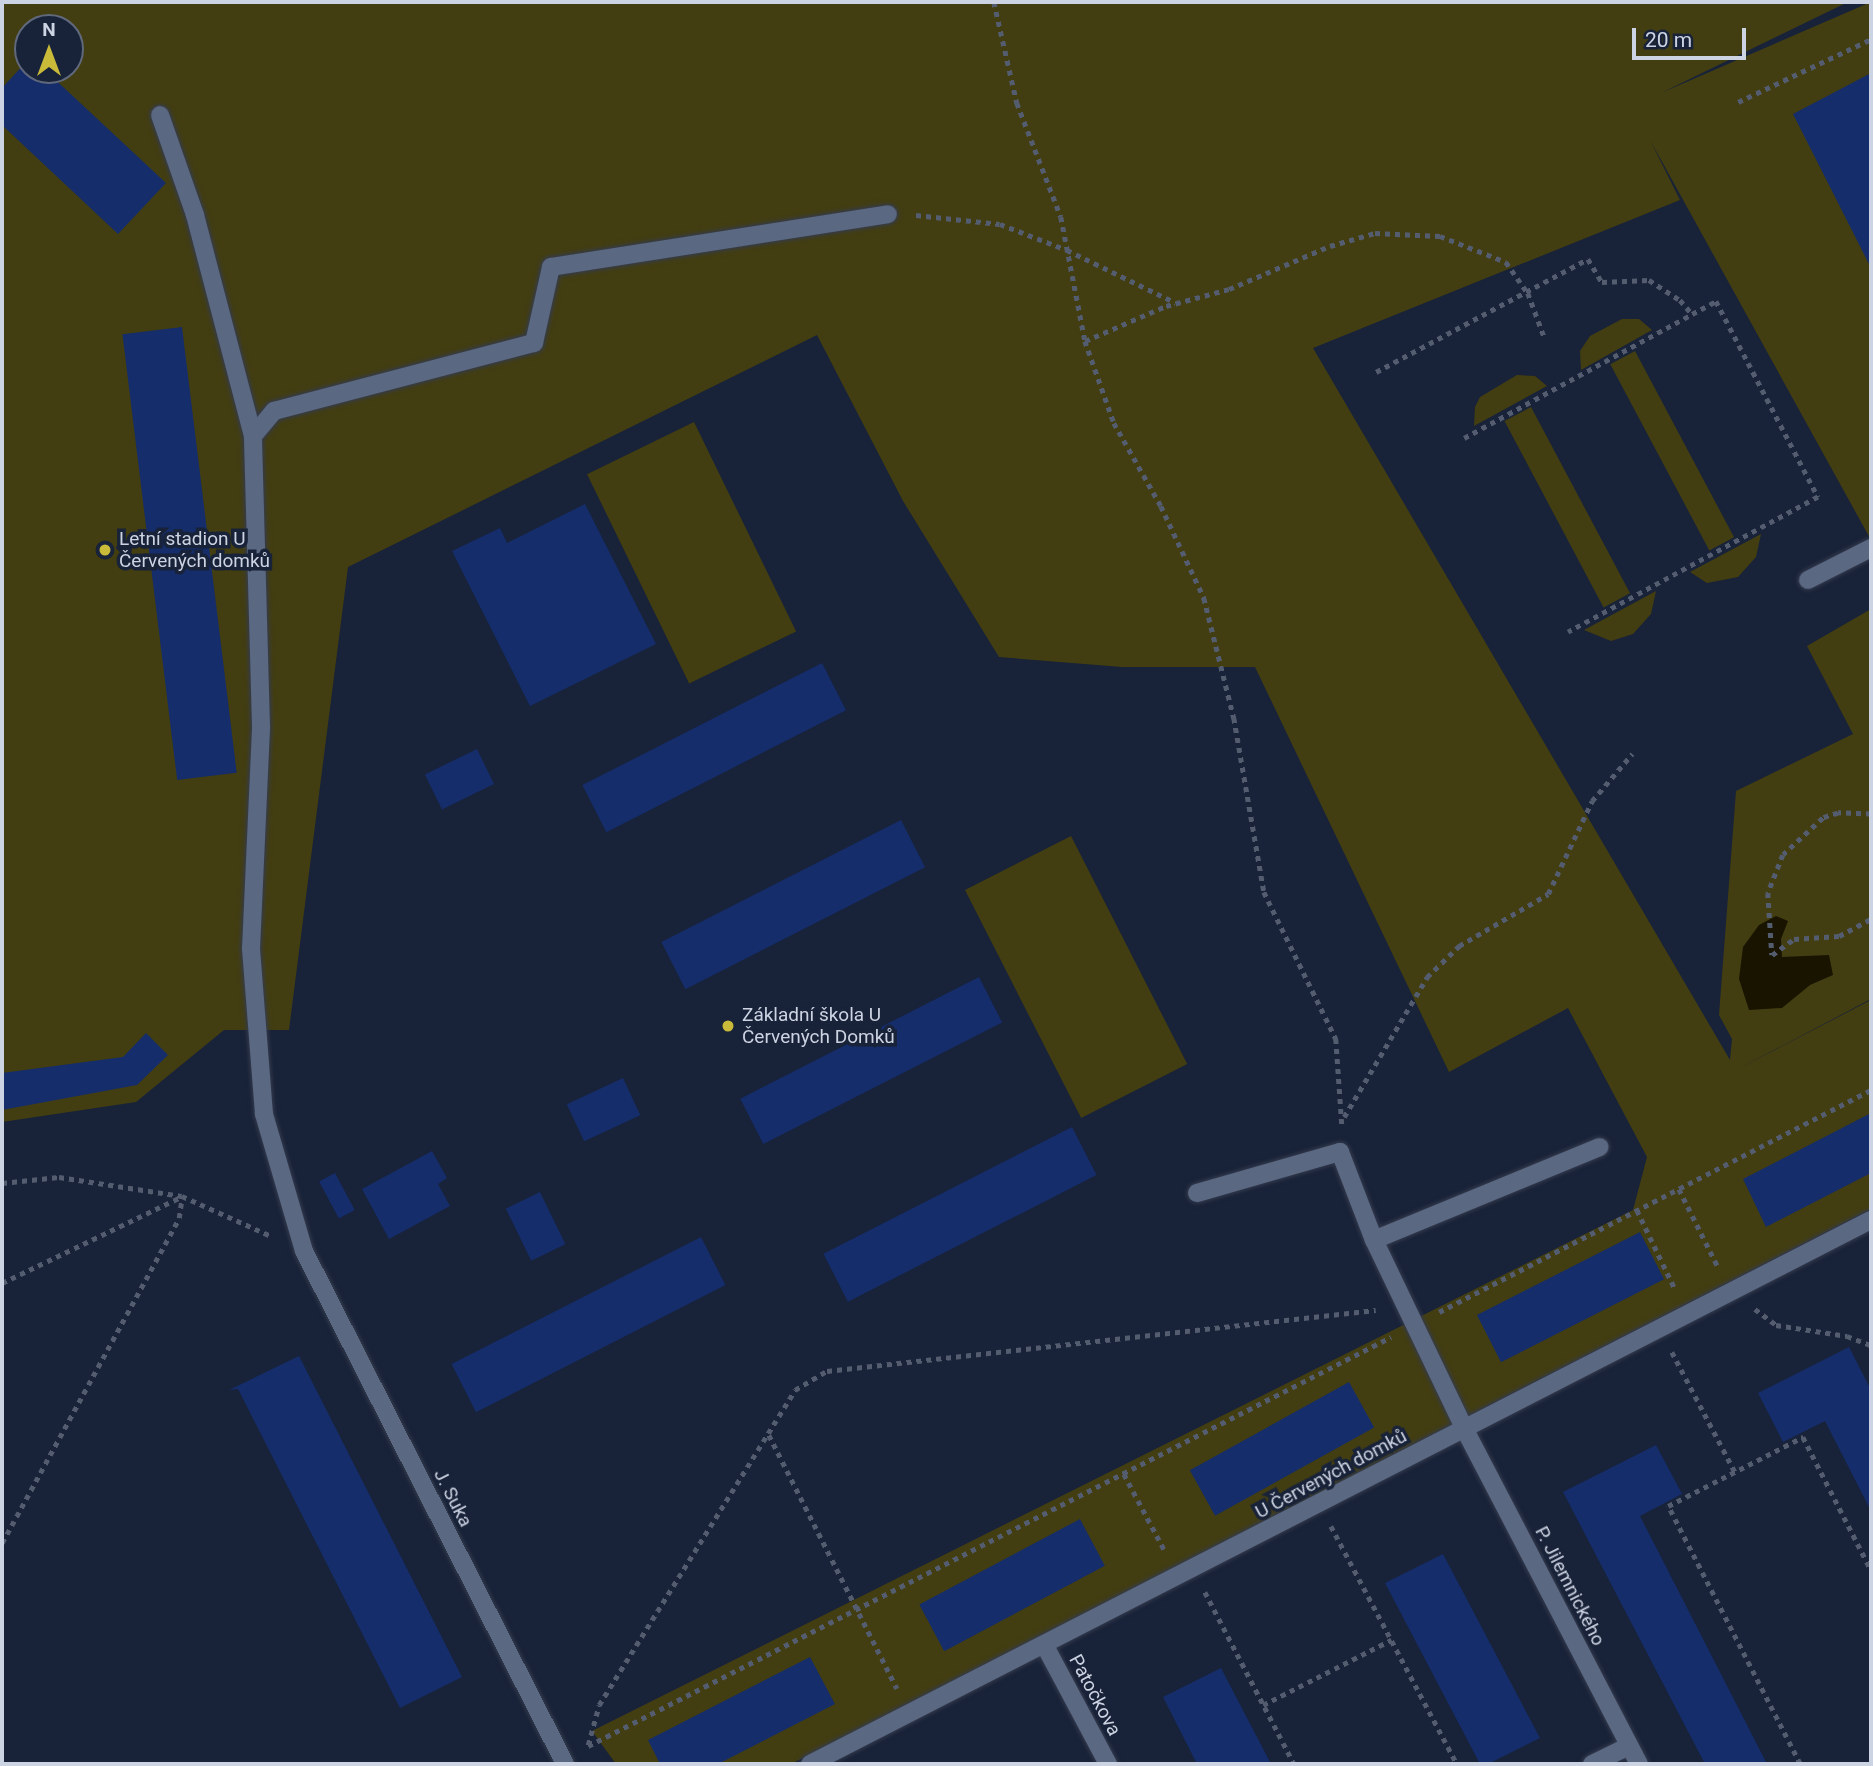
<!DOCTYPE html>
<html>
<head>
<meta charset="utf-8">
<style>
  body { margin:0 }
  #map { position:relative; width:1873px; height:1766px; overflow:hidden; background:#182238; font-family:Roboto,sans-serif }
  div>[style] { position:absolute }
  .green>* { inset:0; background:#433e11; transform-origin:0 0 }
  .water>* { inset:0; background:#181400 }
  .building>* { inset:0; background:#152d6a; transform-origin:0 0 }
  .path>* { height:4.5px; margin-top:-2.25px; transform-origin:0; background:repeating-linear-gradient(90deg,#545d70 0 5px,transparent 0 10px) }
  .roads { filter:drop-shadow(0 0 2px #343b4e) drop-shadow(0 0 2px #343b4e) }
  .lane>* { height:18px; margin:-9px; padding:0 9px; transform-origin:9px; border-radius:9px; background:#5b6882 }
  .street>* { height:18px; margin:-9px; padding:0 9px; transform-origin:9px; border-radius:9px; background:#5b6882 }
  .dots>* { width:19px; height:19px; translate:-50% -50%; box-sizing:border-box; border:4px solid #182238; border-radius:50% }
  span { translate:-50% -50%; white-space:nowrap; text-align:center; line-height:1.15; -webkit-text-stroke:7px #182238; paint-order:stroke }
  .poi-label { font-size:19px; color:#ccd3e2 }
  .left { translate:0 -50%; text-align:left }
  .street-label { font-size:19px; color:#ccd3e2 }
  .frame { position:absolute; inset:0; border:4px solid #ccd3e2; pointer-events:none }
  .north { position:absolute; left:14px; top:14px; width:70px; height:70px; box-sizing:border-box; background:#182238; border:2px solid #60697c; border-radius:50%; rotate:0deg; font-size:19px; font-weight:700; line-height:28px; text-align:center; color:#ccd3e2 }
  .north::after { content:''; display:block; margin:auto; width:24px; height:32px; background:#caba3a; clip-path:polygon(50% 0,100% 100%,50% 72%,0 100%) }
  .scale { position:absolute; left:1632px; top:28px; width:114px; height:32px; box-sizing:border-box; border:4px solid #ccd3e2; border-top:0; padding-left:9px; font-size:21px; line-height:24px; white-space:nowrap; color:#ccd3e2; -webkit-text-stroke:5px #182238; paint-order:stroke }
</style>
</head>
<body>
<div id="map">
  <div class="green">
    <i style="clip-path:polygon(evenodd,2px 2px,1848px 2px,1661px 93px,1871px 2px,1871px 540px,1650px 140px,1680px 200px,1313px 348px,1730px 1060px,1732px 1039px,1719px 1015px,1736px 791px,1853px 734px,1807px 646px,1871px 609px,1871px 999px,1736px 1070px,1871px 1000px,1871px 1209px,791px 1764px,616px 1764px,592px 1731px,1633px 1210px,1647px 1157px,1568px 1008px,1449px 1072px,1255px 667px,1122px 667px,999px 657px,903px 501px,817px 335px,348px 567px,289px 1030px,224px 1030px,136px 1102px,2px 1122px,2px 2px,28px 28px,70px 28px,70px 70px,28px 70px,28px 28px)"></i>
    <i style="clip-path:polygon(1622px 319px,1639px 319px,1652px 330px,1581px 370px,1580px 351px,1590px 336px)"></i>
    <i style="left:1635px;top:351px;width:211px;height:28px;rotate:62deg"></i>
    <i style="clip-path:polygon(1517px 375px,1535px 376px,1547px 386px,1474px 426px,1475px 407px,1480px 397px)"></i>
    <i style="left:1531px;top:407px;width:211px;height:30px;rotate:62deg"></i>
    <i style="left:694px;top:422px;width:233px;height:119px;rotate:64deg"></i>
    <i style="clip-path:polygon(1761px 534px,1756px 557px,1738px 577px,1707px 583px,1690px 572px)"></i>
    <i style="clip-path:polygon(1656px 591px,1651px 614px,1633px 634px,1611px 641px,1584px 630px)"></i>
    <i style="left:1071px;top:836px;width:256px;height:119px;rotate:63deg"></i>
  </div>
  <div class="water">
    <i style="clip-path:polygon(1776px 916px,1788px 921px,1781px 939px,1782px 957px,1829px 955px,1833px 975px,1810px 985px,1782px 1008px,1749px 1010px,1739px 979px,1743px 947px,1759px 925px)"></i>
  </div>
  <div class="building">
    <i style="clip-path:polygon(28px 60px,28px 70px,45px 70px,166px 183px,118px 234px,2px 125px,2px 88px)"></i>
    <i style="clip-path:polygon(1871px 73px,1871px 268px,1793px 114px)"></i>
    <i style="left:182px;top:327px;width:449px;height:60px;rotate:83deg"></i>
    <i style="clip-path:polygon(585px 504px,656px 644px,530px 706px,452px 551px,500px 528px,507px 543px)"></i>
    <i style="left:822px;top:663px;width:53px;height:269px;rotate:63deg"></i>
    <i style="left:477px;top:749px;width:39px;height:58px;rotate:64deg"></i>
    <i style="left:901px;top:820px;width:53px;height:269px;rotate:63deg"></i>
    <i style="left:979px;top:977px;width:51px;height:268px;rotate:63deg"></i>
    <i style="clip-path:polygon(146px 1033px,168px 1055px,137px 1085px,2px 1110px,2px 1073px,123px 1057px)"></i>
    <i style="left:623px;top:1078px;width:41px;height:62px;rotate:65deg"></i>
    <i style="clip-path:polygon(1871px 1113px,1871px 1173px,1766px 1227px,1743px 1179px)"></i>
    <i style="left:1072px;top:1127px;width:54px;height:279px;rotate:63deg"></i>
    <i style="clip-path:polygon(432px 1151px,447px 1178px,438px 1184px,450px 1206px,389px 1239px,362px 1189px)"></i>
    <i style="left:335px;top:1173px;width:42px;height:18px;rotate:62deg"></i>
    <i style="left:540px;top:1192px;width:58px;height:38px;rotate:64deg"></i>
    <i style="left:1640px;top:1232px;width:53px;height:183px;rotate:63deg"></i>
    <i style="left:701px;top:1237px;width:54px;height:280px;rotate:63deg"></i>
    <i style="clip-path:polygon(1849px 1347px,1871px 1390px,1871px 1511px,1825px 1421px,1783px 1442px,1758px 1393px)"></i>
    <i style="clip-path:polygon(299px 1356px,462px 1677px,400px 1708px,238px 1389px,229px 1390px)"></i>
    <i style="left:1349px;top:1382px;width:52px;height:182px;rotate:61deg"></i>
    <i style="clip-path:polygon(1656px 1445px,1682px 1494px,1640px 1516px,1767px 1764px,1705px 1764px,1563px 1492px)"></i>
    <i style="left:1080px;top:1519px;width:53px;height:182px;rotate:62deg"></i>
    <i style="clip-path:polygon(1443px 1554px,1540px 1738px,1488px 1764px,1480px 1764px,1385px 1583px)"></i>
    <i style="clip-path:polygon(810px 1657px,835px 1704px,718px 1764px,660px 1764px,648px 1740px)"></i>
    <i style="clip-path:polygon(1221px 1668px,1271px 1764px,1197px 1764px,1163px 1697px)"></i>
  </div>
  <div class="path">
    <i style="left:994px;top:2px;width:104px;rotate:77.2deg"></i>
    <i style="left:1017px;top:103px;width:122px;rotate:68.9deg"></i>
    <i style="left:1061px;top:217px;width:126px;rotate:79deg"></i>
    <i style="left:1085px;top:341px;width:87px;rotate:70.5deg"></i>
    <i style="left:1114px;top:423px;width:95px;rotate:60.5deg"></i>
    <i style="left:1161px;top:506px;width:102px;rotate:64.9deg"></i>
    <i style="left:1204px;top:598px;width:124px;rotate:76deg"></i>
    <i style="left:1234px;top:718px;width:177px;rotate:80.2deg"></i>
    <i style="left:1264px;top:892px;width:164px;rotate:63.9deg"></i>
    <i style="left:1336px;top:1039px;width:85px;rotate:86deg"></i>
    <i style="left:1738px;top:102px;width:147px;rotate:-25.3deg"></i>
    <i style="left:916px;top:215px;width:84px;rotate:6.1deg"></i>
    <i style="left:1000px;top:224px;width:72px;rotate:21.2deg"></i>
    <i style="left:1067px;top:250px;width:121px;rotate:25.9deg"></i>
    <i style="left:1085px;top:341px;width:88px;rotate:-23.4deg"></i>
    <i style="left:1166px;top:306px;width:65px;rotate:-15.1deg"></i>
    <i style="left:1229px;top:289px;width:110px;rotate:-23.1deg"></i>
    <i style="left:1330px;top:246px;width:47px;rotate:-16.1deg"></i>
    <i style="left:1375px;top:233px;width:65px;rotate:2.6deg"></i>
    <i style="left:1440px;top:236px;width:71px;rotate:21.5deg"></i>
    <i style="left:1506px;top:262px;width:38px;rotate:55deg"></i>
    <i style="left:1528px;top:293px;width:49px;rotate:69.7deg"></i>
    <i style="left:1376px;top:372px;width:240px;rotate:-28.1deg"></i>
    <i style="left:1588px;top:259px;width:27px;rotate:59deg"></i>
    <i style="left:1602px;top:282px;width:47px;rotate:-2.4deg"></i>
    <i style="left:1649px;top:280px;width:37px;rotate:33deg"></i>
    <i style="left:1680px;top:300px;width:18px;rotate:49deg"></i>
    <i style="left:1692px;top:314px;width:27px;rotate:-28deg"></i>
    <i style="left:1716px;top:301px;width:221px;rotate:62.5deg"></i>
    <i style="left:1818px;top:497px;width:284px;rotate:151.6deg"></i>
    <i style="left:1464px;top:438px;width:260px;rotate:-28.5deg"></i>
    <i style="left:1871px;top:814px;width:33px;rotate:-178deg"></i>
    <i style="left:1838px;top:813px;width:16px;rotate:162deg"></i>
    <i style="left:1823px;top:818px;width:54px;rotate:137.2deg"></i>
    <i style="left:1783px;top:855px;width:41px;rotate:111.5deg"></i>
    <i style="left:1768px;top:893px;width:62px;rotate:86.3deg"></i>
    <i style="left:1772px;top:955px;width:27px;rotate:-36deg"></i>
    <i style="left:1794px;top:939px;width:45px;rotate:-3.8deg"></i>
    <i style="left:1839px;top:936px;width:36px;rotate:-28deg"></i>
    <i style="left:1344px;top:1117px;width:163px;rotate:-59.3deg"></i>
    <i style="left:1427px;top:977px;width:45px;rotate:-44.1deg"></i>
    <i style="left:1459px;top:946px;width:103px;rotate:-30.3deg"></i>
    <i style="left:1548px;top:894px;width:103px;rotate:-64.7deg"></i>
    <i style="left:1592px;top:801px;width:62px;rotate:-49.6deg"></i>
    <i style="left:2px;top:1183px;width:57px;rotate:-6deg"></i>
    <i style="left:59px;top:1177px;width:124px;rotate:8.8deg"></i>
    <i style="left:182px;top:1196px;width:98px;rotate:24.2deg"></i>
    <i style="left:1679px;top:1189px;width:87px;rotate:63.4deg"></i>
    <i style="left:1637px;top:1210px;width:90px;rotate:64.3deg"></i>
    <i style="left:2px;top:1283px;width:199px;rotate:-25.7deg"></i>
    <i style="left:1755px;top:1309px;width:26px;rotate:37deg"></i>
    <i style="left:1776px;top:1325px;width:72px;rotate:8.8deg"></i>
    <i style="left:1847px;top:1336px;width:26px;rotate:21deg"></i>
    <i style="left:1439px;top:1312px;width:486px;rotate:-27.2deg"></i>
    <i style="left:1672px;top:1352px;width:136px;rotate:62.3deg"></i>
    <i style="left:769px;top:1435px;width:284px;rotate:63.2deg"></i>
    <i style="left:1124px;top:1474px;width:87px;rotate:62deg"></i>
    <i style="left:1331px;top:1526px;width:269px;rotate:62.1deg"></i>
    <i style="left:2px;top:1543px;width:370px;rotate:-61.4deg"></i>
    <i style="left:179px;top:1218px;width:22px;rotate:-82deg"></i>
    <i style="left:1205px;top:1592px;width:194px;rotate:62.6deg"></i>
    <i style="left:1263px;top:1705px;width:144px;rotate:-26.9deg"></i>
    <i style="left:588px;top:1745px;width:41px;rotate:-74.6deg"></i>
    <i style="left:599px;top:1705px;width:371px;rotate:-58.1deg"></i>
    <i style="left:795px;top:1390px;width:37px;rotate:-31deg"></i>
    <i style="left:827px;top:1371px;width:552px;rotate:-6.34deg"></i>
    <i style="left:588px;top:1746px;width:901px;rotate:-26.99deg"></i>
    <i style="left:1800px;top:1764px;width:290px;rotate:-117.1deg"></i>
    <i style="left:1668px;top:1506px;width:152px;rotate:-27.1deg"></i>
    <i style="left:1803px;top:1437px;width:149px;rotate:62.9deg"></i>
  </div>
  <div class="roads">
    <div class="lane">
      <i style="left:160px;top:115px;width:106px;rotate:70.7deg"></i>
      <i style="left:195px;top:215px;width:228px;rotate:75.3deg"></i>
      <i style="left:1197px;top:1193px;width:149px;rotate:-16deg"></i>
      <i style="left:1340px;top:1152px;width:94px;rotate:68.9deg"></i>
      <i style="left:1374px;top:1240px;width:208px;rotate:64.4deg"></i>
      <i style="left:1374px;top:1240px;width:244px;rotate:-22.4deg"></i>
      <i style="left:304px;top:1251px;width:143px;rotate:-106.3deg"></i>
      <i style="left:264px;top:1114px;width:166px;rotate:-94.5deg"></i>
      <i style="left:251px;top:949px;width:223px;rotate:-87.4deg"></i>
      <i style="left:261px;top:726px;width:290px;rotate:-91.6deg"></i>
      <i style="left:253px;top:436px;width:33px;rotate:-50deg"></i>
      <i style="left:274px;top:411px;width:269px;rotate:-14.7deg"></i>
      <i style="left:534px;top:343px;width:78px;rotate:-77.4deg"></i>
      <i style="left:551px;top:267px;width:341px;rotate:-8.9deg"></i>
      <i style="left:1592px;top:1764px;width:41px;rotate:-25.9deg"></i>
    </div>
    <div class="street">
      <i style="left:1808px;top:580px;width:71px;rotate:-26.9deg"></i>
      <i style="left:304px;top:1251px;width:576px;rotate:63.03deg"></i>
      <i style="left:1464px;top:1428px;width:379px;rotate:62.5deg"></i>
      <i style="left:1045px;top:1646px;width:134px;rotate:61.9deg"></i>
      <i style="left:810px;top:1764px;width:1192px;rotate:-27.15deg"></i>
    </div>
  </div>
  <div class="dots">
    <i style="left:105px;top:550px;background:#caba3a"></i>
    <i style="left:728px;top:1026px;background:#caba3a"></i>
  </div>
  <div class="poi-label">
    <span class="left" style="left:119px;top:550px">Letní stadion U<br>Červených domků</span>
    <span class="left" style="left:742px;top:1026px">Základní škola U<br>Červených Domků</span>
  </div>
  <div class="street-label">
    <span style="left:1331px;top:1474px;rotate:-28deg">U Červených domků</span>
    <span style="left:453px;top:1498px;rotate:63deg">J. Suka</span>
    <span style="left:1570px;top:1586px;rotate:63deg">P. Jilemnického</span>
    <span style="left:1095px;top:1695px;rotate:62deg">Patočkova</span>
  </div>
  <div class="frame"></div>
  <div class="north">N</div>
  <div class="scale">20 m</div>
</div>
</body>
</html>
